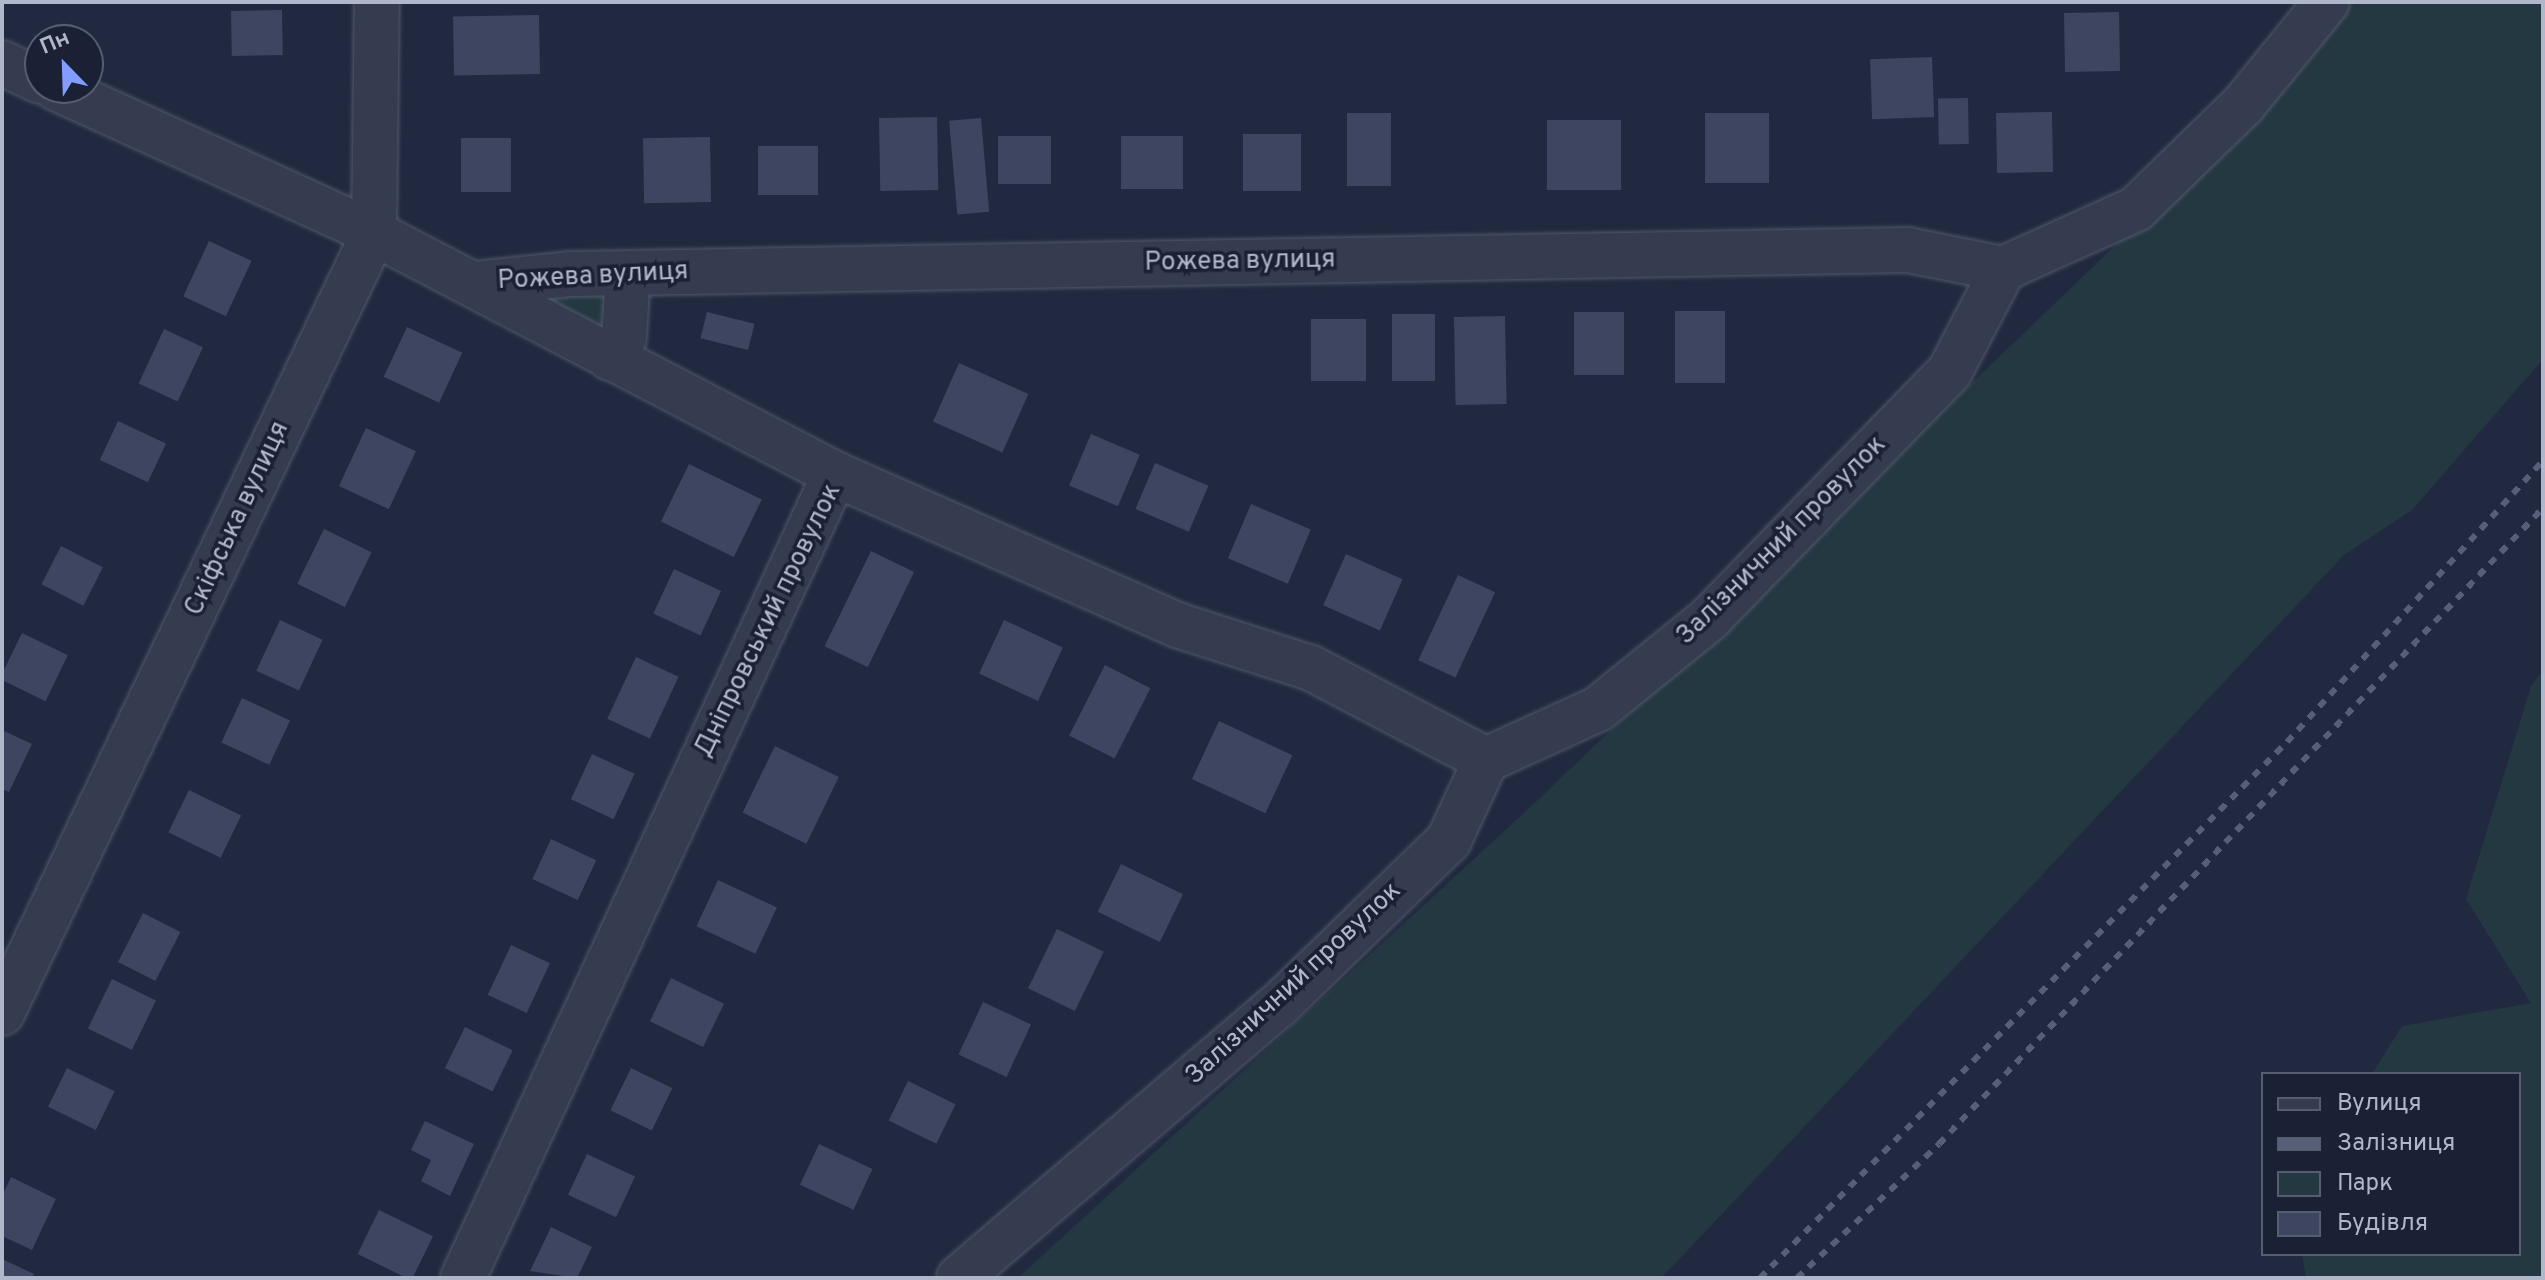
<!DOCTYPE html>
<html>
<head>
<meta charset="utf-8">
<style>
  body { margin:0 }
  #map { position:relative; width:2545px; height:1280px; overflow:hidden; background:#212940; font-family:Overpass,sans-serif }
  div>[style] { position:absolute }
  .green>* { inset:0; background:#233841 }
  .building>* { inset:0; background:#3d4560; transform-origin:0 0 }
  .roads { filter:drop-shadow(0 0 2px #51576a) drop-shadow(0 0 2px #51576a) }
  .minor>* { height:44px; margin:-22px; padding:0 22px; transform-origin:22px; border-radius:22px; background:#363c4f }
  .rail>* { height:6px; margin-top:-3px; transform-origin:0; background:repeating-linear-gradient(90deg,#575e77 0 8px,transparent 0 16px) }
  span { translate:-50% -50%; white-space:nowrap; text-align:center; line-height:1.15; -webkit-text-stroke:7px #1b2134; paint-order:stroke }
  .street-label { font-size:26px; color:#b1b7ca }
  .frame { position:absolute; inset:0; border:4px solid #b1b7ca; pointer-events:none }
  .legend { position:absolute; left:2261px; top:1072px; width:260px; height:184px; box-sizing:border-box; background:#1b2134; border:2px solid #575d70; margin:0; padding:10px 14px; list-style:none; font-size:24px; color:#b1b7ca }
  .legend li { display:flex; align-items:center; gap:16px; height:40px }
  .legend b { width:40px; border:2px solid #575d70 }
  .north { position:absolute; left:24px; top:24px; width:80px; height:80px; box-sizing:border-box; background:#1b2134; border:2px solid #575d70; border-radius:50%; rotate:337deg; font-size:22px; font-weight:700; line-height:32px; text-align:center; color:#b1b7ca }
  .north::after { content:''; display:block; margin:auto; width:28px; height:36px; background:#829cff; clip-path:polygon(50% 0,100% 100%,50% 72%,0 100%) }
</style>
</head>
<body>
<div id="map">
  <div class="green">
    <i style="clip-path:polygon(2343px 2px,2543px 2px,2543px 359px,2412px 510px,2344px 555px,1672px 1267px,1660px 1278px,1018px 1278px,1539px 799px,2229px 136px)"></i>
    <i style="clip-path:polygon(606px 288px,609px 338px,515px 289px)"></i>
    <i style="clip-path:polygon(2543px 671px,2543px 1278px,2306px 1278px,2302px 1254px,2519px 1254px,2519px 1074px,2372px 1074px,2402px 1026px,2531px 1003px,2466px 899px,2531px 686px)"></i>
  </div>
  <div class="building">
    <i style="left:282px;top:10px;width:45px;height:51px;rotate:89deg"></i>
    <i style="left:2119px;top:12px;width:59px;height:55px;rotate:89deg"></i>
    <i style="left:539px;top:15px;width:59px;height:86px;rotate:89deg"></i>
    <i style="left:1932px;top:57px;width:60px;height:62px;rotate:88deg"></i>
    <i style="left:1968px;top:98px;width:46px;height:30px;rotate:89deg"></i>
    <i style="left:2052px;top:112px;width:60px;height:56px;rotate:89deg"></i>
    <i style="left:1347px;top:113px;width:44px;height:73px"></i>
    <i style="left:1705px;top:113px;width:64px;height:70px"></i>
    <i style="left:937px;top:117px;width:73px;height:58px;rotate:89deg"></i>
    <i style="left:981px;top:118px;width:94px;height:32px;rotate:85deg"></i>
    <i style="left:1621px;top:120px;width:70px;height:74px;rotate:90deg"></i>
    <i style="left:1243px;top:134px;width:58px;height:57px"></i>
    <i style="left:998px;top:136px;width:53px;height:48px"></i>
    <i style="left:1183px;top:136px;width:53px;height:62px;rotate:90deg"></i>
    <i style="left:710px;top:137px;width:65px;height:67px;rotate:89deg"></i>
    <i style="left:461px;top:138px;width:50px;height:54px"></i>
    <i style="left:818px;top:146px;width:49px;height:60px;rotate:90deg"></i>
    <i style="left:209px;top:241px;width:47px;height:61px;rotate:25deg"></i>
    <i style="left:1725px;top:311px;width:72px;height:50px;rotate:90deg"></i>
    <i style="left:707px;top:312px;width:49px;height:27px;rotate:14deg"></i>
    <i style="left:1624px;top:312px;width:63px;height:50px;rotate:90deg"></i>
    <i style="left:1392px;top:314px;width:43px;height:67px"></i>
    <i style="left:1505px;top:316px;width:88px;height:51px;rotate:89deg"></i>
    <i style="left:1311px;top:319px;width:55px;height:62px"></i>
    <i style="left:407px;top:327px;width:61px;height:55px;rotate:25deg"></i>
    <i style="left:164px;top:329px;width:43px;height:60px;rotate:25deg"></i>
    <i style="left:959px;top:363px;width:76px;height:64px;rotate:24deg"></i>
    <i style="left:118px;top:421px;width:53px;height:43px;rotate:25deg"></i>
    <i style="left:366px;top:428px;width:55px;height:64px;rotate:25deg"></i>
    <i style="left:1091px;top:434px;width:53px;height:56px;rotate:23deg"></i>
    <i style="left:1155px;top:463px;width:58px;height:50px;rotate:23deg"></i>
    <i style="left:689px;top:464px;width:81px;height:64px;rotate:26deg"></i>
    <i style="left:1251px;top:504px;width:65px;height:59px;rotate:23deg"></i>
    <i style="left:324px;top:529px;width:53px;height:61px;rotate:26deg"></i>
    <i style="left:61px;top:546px;width:47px;height:43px;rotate:27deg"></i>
    <i style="left:871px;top:551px;width:48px;height:106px;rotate:26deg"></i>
    <i style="left:1346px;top:554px;width:62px;height:56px;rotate:24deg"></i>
    <i style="left:674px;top:569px;width:52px;height:49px;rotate:25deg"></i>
    <i style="left:1458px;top:575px;width:41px;height:94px;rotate:25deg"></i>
    <i style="left:280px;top:620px;width:47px;height:56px;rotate:25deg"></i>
    <i style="left:1004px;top:620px;width:65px;height:59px;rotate:25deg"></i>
    <i style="left:22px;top:633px;width:51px;height:51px;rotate:26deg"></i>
    <i style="left:636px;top:657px;width:47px;height:68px;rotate:25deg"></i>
    <i style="left:1105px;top:665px;width:51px;height:79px;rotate:27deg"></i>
    <i style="left:242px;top:698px;width:53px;height:49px;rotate:25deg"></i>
    <i style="left:1219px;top:721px;width:81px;height:64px;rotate:25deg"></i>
    <i style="clip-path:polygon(2px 730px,32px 744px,9px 792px,2px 789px)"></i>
    <i style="left:775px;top:746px;width:71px;height:74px;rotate:26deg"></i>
    <i style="left:592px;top:754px;width:47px;height:50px;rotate:25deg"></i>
    <i style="left:189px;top:790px;width:58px;height:47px;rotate:26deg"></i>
    <i style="left:551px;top:839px;width:50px;height:44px;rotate:25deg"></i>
    <i style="left:1121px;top:864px;width:69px;height:53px;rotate:26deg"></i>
    <i style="left:718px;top:880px;width:65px;height:51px;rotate:25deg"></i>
    <i style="left:143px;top:913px;width:42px;height:55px;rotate:27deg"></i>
    <i style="left:1057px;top:929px;width:52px;height:66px;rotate:26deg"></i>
    <i style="left:511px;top:945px;width:43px;height:55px;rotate:25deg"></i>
    <i style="left:671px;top:978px;width:59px;height:48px;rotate:26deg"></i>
    <i style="left:112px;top:979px;width:49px;height:55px;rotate:26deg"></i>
    <i style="left:983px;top:1002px;width:53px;height:58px;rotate:25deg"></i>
    <i style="left:465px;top:1027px;width:53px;height:46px;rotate:26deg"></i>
    <i style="left:67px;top:1068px;width:53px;height:43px;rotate:26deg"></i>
    <i style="left:631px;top:1068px;width:46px;height:47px;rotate:26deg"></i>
    <i style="left:908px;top:1081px;width:53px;height:44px;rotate:26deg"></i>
    <i style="clip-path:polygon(425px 1121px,474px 1144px,450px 1196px,421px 1181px,431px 1160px,411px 1150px)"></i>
    <i style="left:819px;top:1144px;width:59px;height:45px;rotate:25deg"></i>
    <i style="left:587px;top:1154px;width:53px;height:45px;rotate:25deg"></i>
    <i style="clip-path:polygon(11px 1177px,56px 1199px,32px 1250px,2px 1236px,2px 1196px)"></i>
    <i style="left:379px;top:1210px;width:60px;height:49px;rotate:26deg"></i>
    <i style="clip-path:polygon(551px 1227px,592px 1247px,577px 1278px,530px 1271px)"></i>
    <i style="clip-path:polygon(2px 1259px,34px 1274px,32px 1278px,2px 1278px)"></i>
  </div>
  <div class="roads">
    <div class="minor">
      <i style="left:2px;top:63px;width:42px;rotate:25.3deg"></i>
      <i style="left:56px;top:88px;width:349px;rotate:24.5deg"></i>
      <i style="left:374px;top:233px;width:520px;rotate:27.6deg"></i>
      <i style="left:476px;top:284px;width:96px;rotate:-6deg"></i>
      <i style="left:571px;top:274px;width:1337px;rotate:-1.03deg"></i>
      <i style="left:1908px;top:250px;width:97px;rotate:11.3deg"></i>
      <i style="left:610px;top:358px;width:25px;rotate:-56deg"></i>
      <i style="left:624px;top:337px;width:64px;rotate:-86.4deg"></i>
      <i style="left:2px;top:1013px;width:864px;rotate:-64.5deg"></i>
      <i style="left:374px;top:233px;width:231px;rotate:-89.3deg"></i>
      <i style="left:463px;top:1278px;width:886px;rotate:-65.17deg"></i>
      <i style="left:835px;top:474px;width:374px;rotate:23.8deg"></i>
      <i style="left:1177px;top:625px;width:141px;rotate:17.8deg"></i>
      <i style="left:1311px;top:668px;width:198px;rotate:27.7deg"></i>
      <i style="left:959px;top:1278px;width:419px;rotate:-40.5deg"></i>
      <i style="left:1278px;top:1006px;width:238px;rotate:-44.1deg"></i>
      <i style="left:1449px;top:840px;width:88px;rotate:-65.2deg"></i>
      <i style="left:1486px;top:760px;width:123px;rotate:-24.5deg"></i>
      <i style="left:1598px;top:709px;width:143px;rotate:-39deg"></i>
      <i style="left:1709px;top:619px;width:346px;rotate:-45.8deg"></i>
      <i style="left:1950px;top:371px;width:115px;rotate:-62.5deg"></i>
      <i style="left:2003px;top:269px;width:146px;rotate:-24.3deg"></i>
      <i style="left:2136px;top:209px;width:149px;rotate:-44.2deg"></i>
      <i style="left:2243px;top:105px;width:133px;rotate:-50.8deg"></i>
    </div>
  </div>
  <div class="rail">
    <i style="left:1760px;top:1278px;width:752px;rotate:-45.49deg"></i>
    <i style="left:2287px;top:742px;width:380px;rotate:-47.7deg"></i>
    <i style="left:1797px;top:1278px;width:195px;rotate:-43.3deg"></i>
    <i style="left:1939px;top:1144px;width:877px;rotate:-46.48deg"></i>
  </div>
  <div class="street-label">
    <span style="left:1240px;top:262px;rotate:-1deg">Рожева вулиця</span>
    <span style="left:593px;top:277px;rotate:-3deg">Рожева вулиця</span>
    <span style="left:238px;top:519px;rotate:-65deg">Скіфська вулиця</span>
    <span style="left:1782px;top:541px;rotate:-45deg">Залізничний провулок</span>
    <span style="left:769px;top:621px;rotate:-64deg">Дніпровський провулок</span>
    <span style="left:1294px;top:984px;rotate:-43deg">Залізничний провулок</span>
  </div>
  <div class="frame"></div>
  <ul class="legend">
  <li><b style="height:10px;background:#363c4f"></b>Вулиця</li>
  <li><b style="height:10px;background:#575e77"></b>Залізниця</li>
  <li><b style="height:22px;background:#233841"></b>Парк</li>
  <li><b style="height:22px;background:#3d4560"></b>Будівля</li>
  </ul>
  <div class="north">Пн</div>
</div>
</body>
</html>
